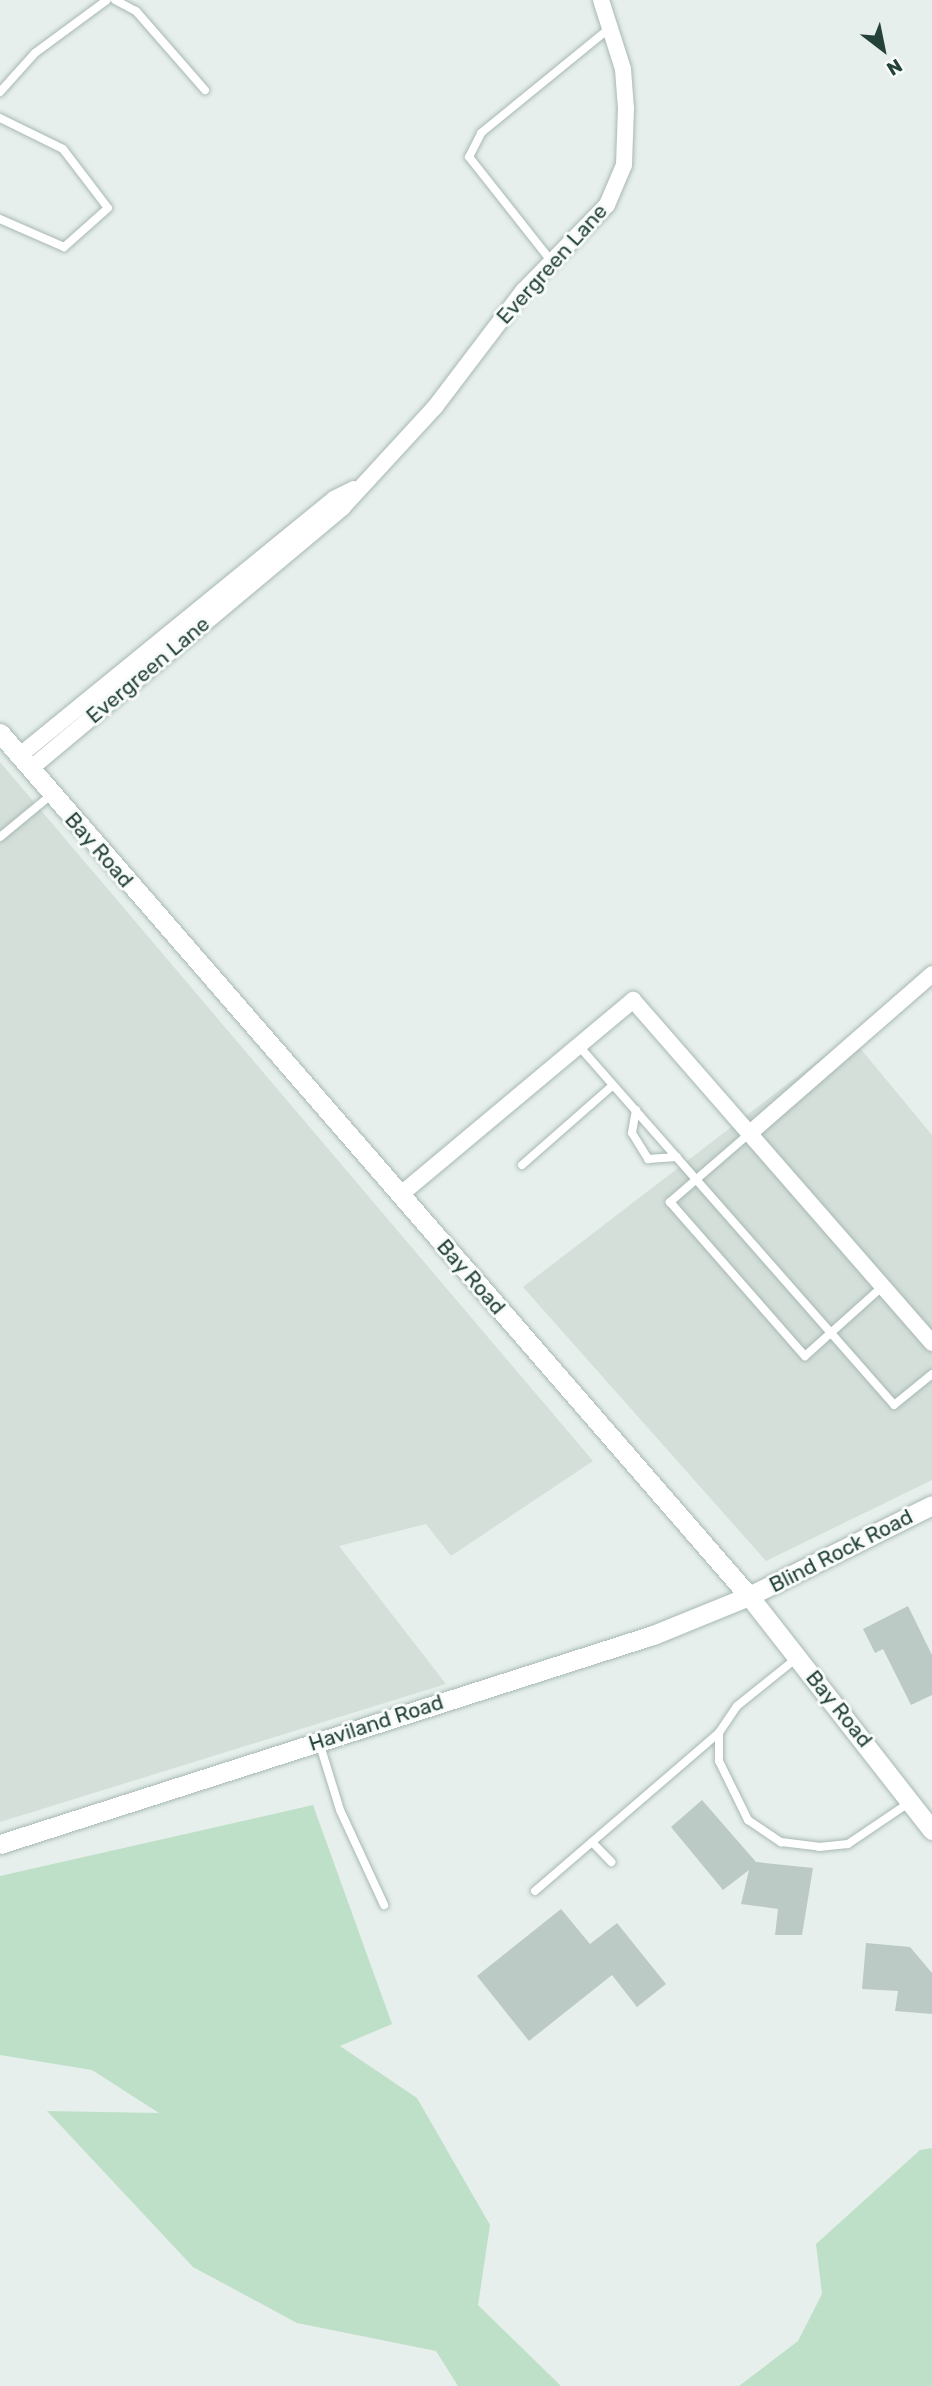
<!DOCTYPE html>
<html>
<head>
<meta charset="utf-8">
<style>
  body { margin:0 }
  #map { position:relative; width:932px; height:2386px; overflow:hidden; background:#e6efeb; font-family:Rubik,sans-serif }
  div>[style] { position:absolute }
  .built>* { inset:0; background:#d4dfda }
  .green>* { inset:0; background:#bfe0c8 }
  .building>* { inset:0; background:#bbcac4 }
  .roads { filter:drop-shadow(0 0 2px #a8b8b2) drop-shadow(0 0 2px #a8b8b2) }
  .service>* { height:8px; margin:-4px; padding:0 4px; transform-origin:4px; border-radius:4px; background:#fff }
  .minor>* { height:16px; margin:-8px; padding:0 8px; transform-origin:8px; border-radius:8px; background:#fff }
  .tertiary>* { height:19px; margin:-9.5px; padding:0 9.5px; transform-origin:9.5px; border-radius:9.5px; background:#fff }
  span { translate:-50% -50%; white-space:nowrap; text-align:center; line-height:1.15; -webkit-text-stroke:6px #f7fbf9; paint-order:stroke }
  .street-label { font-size:21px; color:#24423a }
  .north { position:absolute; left:848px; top:14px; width:70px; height:70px; -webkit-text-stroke:5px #f7fbf9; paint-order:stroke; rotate:148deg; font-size:19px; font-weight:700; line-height:28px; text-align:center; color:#24423a }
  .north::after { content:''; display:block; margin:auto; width:24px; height:32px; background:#24423a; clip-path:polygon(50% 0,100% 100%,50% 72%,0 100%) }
</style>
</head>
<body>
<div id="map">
  <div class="built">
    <i style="clip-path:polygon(0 762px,593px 1461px,451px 1556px,426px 1524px,339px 1546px,446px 1684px,0 1822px)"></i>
    <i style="clip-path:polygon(850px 1036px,932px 1135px,932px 1480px,766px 1561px,523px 1287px)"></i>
  </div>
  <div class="green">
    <i style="clip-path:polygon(313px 1805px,392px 2024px,340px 2046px,417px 2098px,490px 2225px,478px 2305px,561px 2386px,458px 2386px,436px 2351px,297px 2323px,193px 2267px,47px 2111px,159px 2113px,92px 2070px,0 2055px,0 1876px)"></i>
    <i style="clip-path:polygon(932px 2148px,932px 2386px,739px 2386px,798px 2341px,822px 2294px,816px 2244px,920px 2150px)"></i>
  </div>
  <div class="building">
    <i style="clip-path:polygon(908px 1606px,932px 1655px,932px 1695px,911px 1705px,883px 1649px,875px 1653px,863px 1629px)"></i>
    <i style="clip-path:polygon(702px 1800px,756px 1862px,813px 1868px,802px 1935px,775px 1935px,778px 1909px,741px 1904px,749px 1870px,723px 1890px,671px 1827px)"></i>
    <i style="clip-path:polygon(561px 1909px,590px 1944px,617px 1923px,666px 1984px,637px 2007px,612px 1975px,529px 2041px,477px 1976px)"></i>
    <i style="clip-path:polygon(866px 1943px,910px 1947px,932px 1973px,932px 2014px,895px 2011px,898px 1991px,862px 1989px)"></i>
  </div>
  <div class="roads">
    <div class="service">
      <i style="left:115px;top:0;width:24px;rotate:28deg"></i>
      <i style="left:136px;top:11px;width:105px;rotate:48.9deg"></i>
      <i style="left:0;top:92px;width:52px;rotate:-48.1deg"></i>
      <i style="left:35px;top:53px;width:89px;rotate:-36.4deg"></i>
      <i style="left:0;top:118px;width:70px;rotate:26.2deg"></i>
      <i style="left:63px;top:149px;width:74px;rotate:52.7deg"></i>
      <i style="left:108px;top:208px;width:59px;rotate:138.4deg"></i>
      <i style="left:64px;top:247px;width:70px;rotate:-156.4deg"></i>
      <i style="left:552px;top:262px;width:134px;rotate:-128.3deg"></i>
      <i style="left:469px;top:157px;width:27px;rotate:-63deg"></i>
      <i style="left:481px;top:133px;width:161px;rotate:-39.2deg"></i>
      <i style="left:0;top:837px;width:66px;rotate:-39.5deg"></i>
      <i style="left:578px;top:1045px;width:479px;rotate:48.7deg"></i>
      <i style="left:894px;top:1405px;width:49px;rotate:-39.2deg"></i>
      <i style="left:636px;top:1110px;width:23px;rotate:100deg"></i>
      <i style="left:632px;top:1133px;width:31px;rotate:58deg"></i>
      <i style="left:648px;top:1159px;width:29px;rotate:-4deg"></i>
      <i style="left:750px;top:1133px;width:106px;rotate:139.2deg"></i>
      <i style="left:670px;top:1202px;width:205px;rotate:48.8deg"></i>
      <i style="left:805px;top:1356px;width:105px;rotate:-41.9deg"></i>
      <i style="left:522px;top:1165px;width:121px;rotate:-41.3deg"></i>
      <i style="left:798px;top:1657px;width:78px;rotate:141.2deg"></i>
      <i style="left:737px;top:1706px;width:32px;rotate:124deg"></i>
      <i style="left:719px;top:1733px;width:28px;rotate:90deg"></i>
      <i style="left:719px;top:1761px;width:66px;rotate:63.8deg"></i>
      <i style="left:748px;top:1820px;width:40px;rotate:34deg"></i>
      <i style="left:781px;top:1842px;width:38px;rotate:7deg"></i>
      <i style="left:819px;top:1847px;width:29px;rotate:-6deg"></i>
      <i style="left:848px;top:1844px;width:75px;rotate:-34.1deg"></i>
      <i style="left:319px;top:1742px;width:71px;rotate:72.8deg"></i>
      <i style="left:340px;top:1810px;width:105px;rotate:65.1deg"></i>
      <i style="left:592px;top:1842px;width:28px;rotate:46deg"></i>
      <i style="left:535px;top:1891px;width:243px;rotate:-40.7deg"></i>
    </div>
    <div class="minor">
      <i style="left:19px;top:756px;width:407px;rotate:-39.2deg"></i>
      <i style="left:334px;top:499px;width:22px;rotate:-27deg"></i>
      <i style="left:30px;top:769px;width:408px;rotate:-39.9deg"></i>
      <i style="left:343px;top:507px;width:136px;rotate:-47.4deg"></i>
      <i style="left:435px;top:407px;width:146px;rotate:-52.8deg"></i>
      <i style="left:523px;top:291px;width:120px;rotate:-45.7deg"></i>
      <i style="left:607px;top:205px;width:43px;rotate:-67deg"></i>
      <i style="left:624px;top:165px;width:56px;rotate:-88deg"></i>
      <i style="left:626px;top:109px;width:40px;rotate:-94.3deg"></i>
      <i style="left:623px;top:69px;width:72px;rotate:-107.7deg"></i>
      <i style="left:750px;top:1133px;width:242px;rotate:-41.1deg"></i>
      <i style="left:400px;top:1195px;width:304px;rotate:-39.9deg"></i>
      <i style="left:633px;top:1000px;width:455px;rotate:48.9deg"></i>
    </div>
    <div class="tertiary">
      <i style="left:0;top:733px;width:1143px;rotate:49.05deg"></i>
      <i style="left:749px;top:1596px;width:297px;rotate:52deg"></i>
      <i style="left:0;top:1844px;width:686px;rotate:-17.75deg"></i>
      <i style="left:653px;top:1635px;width:104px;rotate:-22.1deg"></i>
      <i style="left:749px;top:1596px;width:204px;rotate:-26.4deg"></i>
    </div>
  </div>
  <div class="street-label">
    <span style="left:552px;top:264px;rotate:-48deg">Evergreen Lane</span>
    <span style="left:148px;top:670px;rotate:-40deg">Evergreen Lane</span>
    <span style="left:99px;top:850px;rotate:49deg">Bay Road</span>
    <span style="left:471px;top:1277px;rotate:49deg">Bay Road</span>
    <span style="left:841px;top:1551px;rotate:-27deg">Blind Rock Road</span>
    <span style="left:839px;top:1709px;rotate:51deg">Bay Road</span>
    <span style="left:376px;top:1723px;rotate:-18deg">Haviland Road</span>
  </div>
  <div class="north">N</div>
</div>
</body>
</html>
